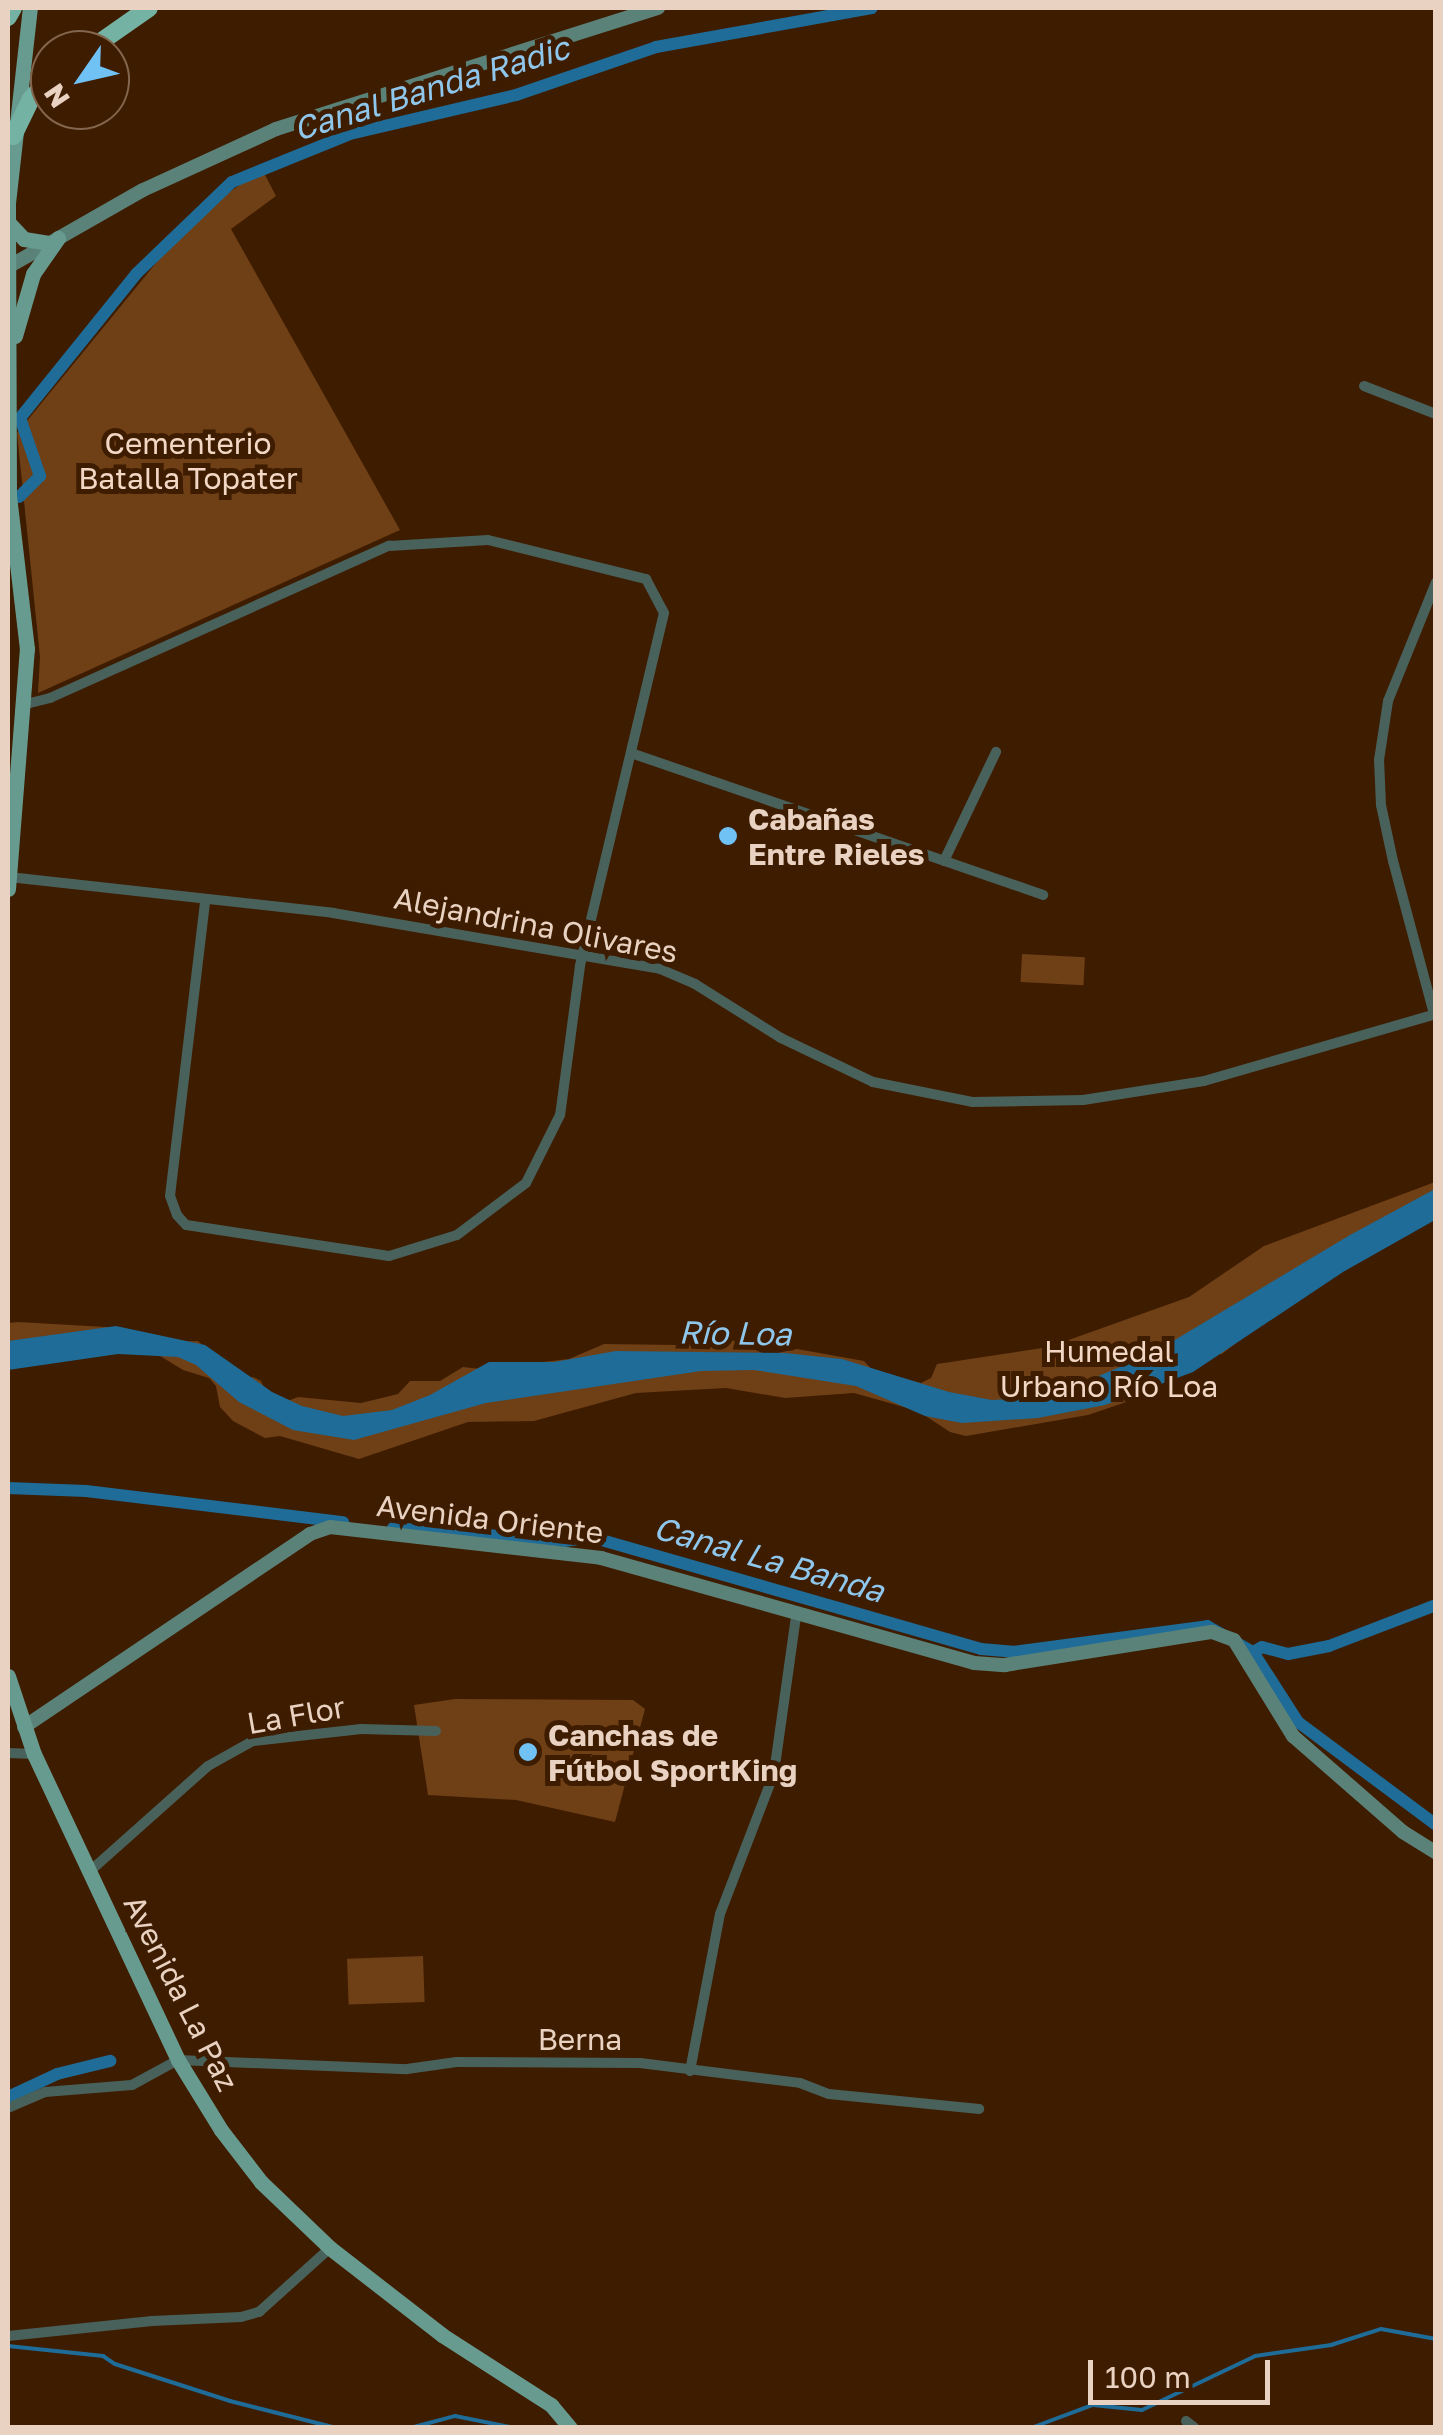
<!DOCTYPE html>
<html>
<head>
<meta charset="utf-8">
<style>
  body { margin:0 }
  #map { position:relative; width:1443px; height:2435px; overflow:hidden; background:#3e1c00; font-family:"Golos Text",sans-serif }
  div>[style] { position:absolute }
  .green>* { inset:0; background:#6f3f16; transform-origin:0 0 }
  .water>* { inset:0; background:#1e6c97 }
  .stream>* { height:4px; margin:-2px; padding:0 2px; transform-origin:2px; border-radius:2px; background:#1e6c97 }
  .canal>* { height:12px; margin:-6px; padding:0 6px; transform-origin:6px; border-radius:6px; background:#1e6c97 }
  .street>* { height:10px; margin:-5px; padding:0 5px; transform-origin:5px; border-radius:5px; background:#49615b }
  .secondary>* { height:14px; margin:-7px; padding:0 7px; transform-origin:7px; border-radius:7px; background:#5b8279 }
  .primary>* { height:15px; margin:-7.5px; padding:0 7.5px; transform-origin:7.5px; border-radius:7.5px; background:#689b8f }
  .highway>* { height:18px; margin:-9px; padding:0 9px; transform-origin:9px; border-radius:9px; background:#74b3a4 }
  .dots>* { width:28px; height:28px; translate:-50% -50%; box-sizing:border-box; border:5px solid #3e1c00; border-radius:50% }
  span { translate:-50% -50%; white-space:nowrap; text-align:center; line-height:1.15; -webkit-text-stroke:10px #3e1c00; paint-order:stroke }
  .park-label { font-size:30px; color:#f1d7c4 }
  .poi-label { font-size:30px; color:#e9d2c1; font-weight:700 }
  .left { translate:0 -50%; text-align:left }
  .street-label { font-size:30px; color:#e9d2c1 }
  .water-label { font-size:32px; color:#8fc7ec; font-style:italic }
  .frame { position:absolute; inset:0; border:10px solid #e9d2c1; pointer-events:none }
  .north { position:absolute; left:30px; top:30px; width:100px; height:100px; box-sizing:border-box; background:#3e1c00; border:2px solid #82654d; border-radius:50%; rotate:236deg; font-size:28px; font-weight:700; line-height:40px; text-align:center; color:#e9d2c1 }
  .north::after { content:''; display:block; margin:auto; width:35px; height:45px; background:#70c1f4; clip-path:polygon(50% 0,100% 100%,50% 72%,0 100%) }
  .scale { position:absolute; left:1088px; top:2360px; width:182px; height:45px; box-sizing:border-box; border:5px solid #e9d2c1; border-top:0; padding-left:12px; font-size:30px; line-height:35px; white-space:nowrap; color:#e9d2c1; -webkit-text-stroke:8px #3e1c00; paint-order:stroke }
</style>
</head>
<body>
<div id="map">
  <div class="green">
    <i style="clip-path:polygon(262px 169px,276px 196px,231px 229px,400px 530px,38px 693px,40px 657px,17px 433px,192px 219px)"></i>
    <i style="left:1022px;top:954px;width:63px;height:28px;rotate:3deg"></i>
    <i style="clip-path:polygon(1435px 1182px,1435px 1210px,1370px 1237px,1222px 1354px,1209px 1355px,1152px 1383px,1147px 1395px,1088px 1415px,966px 1436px,950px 1432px,918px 1411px,854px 1393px,785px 1398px,726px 1388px,636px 1393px,534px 1421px,468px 1422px,359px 1459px,280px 1436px,265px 1438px,233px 1421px,220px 1407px,216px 1386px,209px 1378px,183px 1370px,134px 1340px,8px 1364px,8px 1323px,18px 1322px,123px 1328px,170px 1342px,198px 1341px,242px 1380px,253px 1377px,261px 1381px,267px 1394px,285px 1402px,298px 1397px,361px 1403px,398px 1394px,410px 1381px,440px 1381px,463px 1367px,481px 1369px,569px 1359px,604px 1344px,680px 1345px,711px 1338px,735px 1341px,767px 1355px,797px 1349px,864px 1361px,874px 1372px,921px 1383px,931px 1378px,937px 1364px,1049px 1347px,1189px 1297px,1264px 1246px)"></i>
    <i style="clip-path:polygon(455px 1699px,633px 1700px,645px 1709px,615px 1822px,516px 1800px,428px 1795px,414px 1705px)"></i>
    <i style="left:423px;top:1956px;width:46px;height:76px;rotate:88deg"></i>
  </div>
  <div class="water">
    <i style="clip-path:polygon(1435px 1189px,1435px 1220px,1343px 1272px,1193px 1372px,1105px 1405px,1038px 1418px,962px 1423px,925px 1416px,856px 1386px,754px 1370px,701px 1371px,486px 1403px,354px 1440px,293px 1430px,239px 1402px,196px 1365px,178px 1357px,118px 1354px,8px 1370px,8px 1341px,116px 1326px,205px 1345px,272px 1392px,302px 1406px,343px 1416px,392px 1410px,430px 1395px,489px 1362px,554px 1362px,616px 1351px,785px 1353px,842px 1359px,949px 1392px,992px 1400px,1027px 1398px,1075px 1386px,1153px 1353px,1350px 1235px)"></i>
  </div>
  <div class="stream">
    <i style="left:8px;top:2346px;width:96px;rotate:6deg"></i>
    <i style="left:103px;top:2356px;width:14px;rotate:34deg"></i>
    <i style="left:115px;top:2364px;width:121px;rotate:17.8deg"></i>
    <i style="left:230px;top:2401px;width:110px;rotate:14.2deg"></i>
    <i style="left:410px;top:2428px;width:47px;rotate:-14.9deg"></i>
    <i style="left:455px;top:2416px;width:61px;rotate:11.3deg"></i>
    <i style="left:1031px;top:2428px;width:66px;rotate:-20.4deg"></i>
    <i style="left:1093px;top:2405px;width:49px;rotate:5.8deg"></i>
    <i style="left:1142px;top:2410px;width:125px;rotate:-25.5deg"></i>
    <i style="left:1255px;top:2356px;width:77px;rotate:-8.2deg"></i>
    <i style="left:1331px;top:2345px;width:52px;rotate:-17.7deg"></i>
    <i style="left:1381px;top:2329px;width:56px;rotate:10.3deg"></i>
  </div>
  <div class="canal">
    <i style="left:19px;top:497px;width:30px;rotate:-45deg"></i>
    <i style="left:40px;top:476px;width:61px;rotate:-109deg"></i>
    <i style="left:20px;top:418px;width:185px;rotate:-51.1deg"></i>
    <i style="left:136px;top:274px;width:133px;rotate:-43.8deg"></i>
    <i style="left:232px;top:182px;width:127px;rotate:-22.1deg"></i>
    <i style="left:350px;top:134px;width:171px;rotate:-13.2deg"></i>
    <i style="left:516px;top:95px;width:148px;rotate:-18.9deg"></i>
    <i style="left:656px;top:47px;width:219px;rotate:-10.2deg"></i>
    <i style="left:8px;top:1488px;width:78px;rotate:2.2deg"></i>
    <i style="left:86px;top:1491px;width:259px;rotate:6.9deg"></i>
    <i style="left:393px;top:1528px;width:171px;rotate:4.3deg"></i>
    <i style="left:564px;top:1541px;width:27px;rotate:-8deg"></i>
    <i style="left:591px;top:1537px;width:406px;rotate:16deg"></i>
    <i style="left:981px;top:1649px;width:32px;rotate:5deg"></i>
    <i style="left:1013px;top:1652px;width:196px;rotate:-7.6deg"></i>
    <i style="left:1207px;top:1626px;width:53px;rotate:29.5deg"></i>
    <i style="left:1253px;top:1652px;width:83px;rotate:57.3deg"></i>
    <i style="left:1298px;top:1722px;width:172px;rotate:36.7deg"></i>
    <i style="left:1253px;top:1652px;width:10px;rotate:-29deg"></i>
    <i style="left:1262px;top:1647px;width:27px;rotate:15deg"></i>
    <i style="left:1288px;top:1654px;width:42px;rotate:-11deg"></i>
    <i style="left:1329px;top:1646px;width:115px;rotate:-21deg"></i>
    <i style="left:8px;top:2097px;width:54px;rotate:-25.1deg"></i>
    <i style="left:57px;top:2074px;width:55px;rotate:-13.8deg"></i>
  </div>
  <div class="street">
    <i style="left:1364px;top:386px;width:77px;rotate:21.3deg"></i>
    <i style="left:22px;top:705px;width:29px;rotate:-14deg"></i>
    <i style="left:50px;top:698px;width:372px;rotate:-24.2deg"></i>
    <i style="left:389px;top:546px;width:99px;rotate:-3.5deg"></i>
    <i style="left:488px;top:540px;width:163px;rotate:13.9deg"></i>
    <i style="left:646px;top:579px;width:38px;rotate:62deg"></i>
    <i style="left:664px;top:613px;width:363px;rotate:103.4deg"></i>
    <i style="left:580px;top:966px;width:150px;rotate:97.6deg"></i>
    <i style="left:560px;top:1115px;width:76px;rotate:116.6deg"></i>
    <i style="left:526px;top:1183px;width:86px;rotate:143deg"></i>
    <i style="left:457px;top:1235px;width:71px;rotate:162.8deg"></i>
    <i style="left:389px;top:1256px;width:205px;rotate:-171.3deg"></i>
    <i style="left:186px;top:1225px;width:13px;rotate:-132deg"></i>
    <i style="left:177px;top:1215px;width:20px;rotate:-110deg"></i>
    <i style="left:170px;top:1196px;width:296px;rotate:-83.2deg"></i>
    <i style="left:631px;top:753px;width:436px;rotate:19deg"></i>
    <i style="left:944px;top:861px;width:121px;rotate:-64.5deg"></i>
    <i style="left:9px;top:877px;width:326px;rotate:6.3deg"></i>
    <i style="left:333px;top:913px;width:332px;rotate:9.7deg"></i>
    <i style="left:660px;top:969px;width:38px;rotate:23deg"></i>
    <i style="left:695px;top:984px;width:102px;rotate:32.1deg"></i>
    <i style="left:781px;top:1038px;width:102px;rotate:25.6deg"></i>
    <i style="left:873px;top:1082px;width:101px;rotate:11.4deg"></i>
    <i style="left:972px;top:1102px;width:111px;rotate:-1deg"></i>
    <i style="left:1083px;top:1100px;width:122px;rotate:-8.9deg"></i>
    <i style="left:1204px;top:1081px;width:241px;rotate:-16.1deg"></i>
    <i style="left:1434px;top:1014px;width:158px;rotate:-105deg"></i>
    <i style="left:1393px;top:861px;width:57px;rotate:-102.1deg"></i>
    <i style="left:1381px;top:805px;width:45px;rotate:-92.5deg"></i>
    <i style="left:1379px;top:760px;width:60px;rotate:-81.3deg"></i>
    <i style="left:1388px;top:701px;width:128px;rotate:-68deg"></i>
    <i style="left:8px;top:1753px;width:26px;rotate:2deg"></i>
    <i style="left:89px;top:1872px;width:159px;rotate:-41.7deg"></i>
    <i style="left:208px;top:1766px;width:51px;rotate:-29.1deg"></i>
    <i style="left:253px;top:1741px;width:109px;rotate:-6.3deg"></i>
    <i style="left:361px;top:1729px;width:75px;rotate:1.5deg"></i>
    <i style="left:690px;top:2071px;width:160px;rotate:-79.2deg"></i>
    <i style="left:720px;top:1914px;width:151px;rotate:-69deg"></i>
    <i style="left:774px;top:1773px;width:159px;rotate:-82deg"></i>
    <i style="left:8px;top:2108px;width:40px;rotate:-23.4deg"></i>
    <i style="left:45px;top:2092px;width:87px;rotate:-4.6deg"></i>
    <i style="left:132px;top:2085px;width:52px;rotate:-28.5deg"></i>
    <i style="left:178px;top:2060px;width:229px;rotate:2.3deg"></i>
    <i style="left:407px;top:2069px;width:50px;rotate:-8deg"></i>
    <i style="left:457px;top:2062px;width:183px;rotate:0.3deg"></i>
    <i style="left:640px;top:2063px;width:161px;rotate:7.1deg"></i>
    <i style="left:800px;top:2083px;width:31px;rotate:21deg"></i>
    <i style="left:829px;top:2094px;width:151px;rotate:5.7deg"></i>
    <i style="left:8px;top:2336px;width:145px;rotate:-5.9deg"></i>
    <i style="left:152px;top:2321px;width:89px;rotate:-2.6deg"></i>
    <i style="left:241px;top:2317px;width:19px;rotate:-16deg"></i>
    <i style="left:259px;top:2312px;width:96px;rotate:-42deg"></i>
    <i style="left:1186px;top:2421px;width:11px;rotate:38deg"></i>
  </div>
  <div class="secondary">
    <i style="left:8px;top:267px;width:155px;rotate:-29.7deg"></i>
    <i style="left:143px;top:190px;width:146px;rotate:-24.6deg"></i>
    <i style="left:276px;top:129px;width:401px;rotate:-17.6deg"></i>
    <i style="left:24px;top:1727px;width:345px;rotate:-34deg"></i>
    <i style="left:310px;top:1534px;width:21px;rotate:-19deg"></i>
    <i style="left:330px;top:1527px;width:273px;rotate:6.5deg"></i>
    <i style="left:601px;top:1558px;width:387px;rotate:15.7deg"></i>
    <i style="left:974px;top:1663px;width:31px;rotate:4deg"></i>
    <i style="left:1005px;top:1665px;width:210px;rotate:-9.1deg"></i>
    <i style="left:1212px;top:1632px;width:23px;rotate:20deg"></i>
    <i style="left:1234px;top:1640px;width:113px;rotate:58.4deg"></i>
    <i style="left:1293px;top:1736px;width:146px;rotate:41.1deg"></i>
    <i style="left:1403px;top:1832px;width:39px;rotate:32deg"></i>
  </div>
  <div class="primary">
    <i style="left:9px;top:223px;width:22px;rotate:47deg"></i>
    <i style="left:24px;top:239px;width:25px;rotate:9deg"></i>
    <i style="left:15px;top:336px;width:65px;rotate:-73.8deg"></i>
    <i style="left:33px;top:274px;width:44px;rotate:-55.2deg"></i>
    <i style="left:8px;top:889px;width:241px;rotate:-85.5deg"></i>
    <i style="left:27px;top:649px;width:155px;rotate:-96.7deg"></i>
    <i style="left:9px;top:495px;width:292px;rotate:-90.2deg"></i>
    <i style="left:8px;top:203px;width:196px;rotate:-83.6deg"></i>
    <i style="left:8px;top:1676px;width:82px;rotate:71.6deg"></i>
    <i style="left:34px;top:1754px;width:338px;rotate:64.8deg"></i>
    <i style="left:178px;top:2060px;width:82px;rotate:58.4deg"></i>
    <i style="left:221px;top:2130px;width:66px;rotate:52.4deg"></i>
    <i style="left:261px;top:2182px;width:95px;rotate:43.7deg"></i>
    <i style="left:330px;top:2248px;width:142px;rotate:37.8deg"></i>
    <i style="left:442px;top:2335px;width:130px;rotate:32.7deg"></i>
    <i style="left:551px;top:2405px;width:30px;rotate:50deg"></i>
  </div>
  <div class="highway">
    <i style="left:8px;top:17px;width:10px;rotate:-61deg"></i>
    <i style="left:89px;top:50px;width:73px;rotate:-35deg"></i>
    <i style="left:13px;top:136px;width:41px;rotate:-64.1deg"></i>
    <i style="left:31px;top:99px;width:28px;rotate:-48deg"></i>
  </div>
  <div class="dots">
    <i style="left:728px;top:836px;background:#70c1f4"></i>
    <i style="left:528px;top:1752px;background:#70c1f4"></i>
  </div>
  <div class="park-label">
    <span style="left:188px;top:460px">Cementerio<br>Batalla Topater</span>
    <span style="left:1109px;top:1368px">Humedal<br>Urbano Río Loa</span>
  </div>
  <div class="poi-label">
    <span class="left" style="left:748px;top:836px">Cabañas<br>Entre Rieles</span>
    <span class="left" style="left:548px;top:1752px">Canchas de<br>Fútbol SportKing</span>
  </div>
  <div class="street-label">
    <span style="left:536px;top:925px;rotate:11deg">Alejandrina Olivares</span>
    <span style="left:490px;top:1519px;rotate:7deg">Avenida Oriente</span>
    <span style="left:296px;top:1715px;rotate:-10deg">La Flor</span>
    <span style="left:181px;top:1993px;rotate:63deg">Avenida La Paz</span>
    <span style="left:580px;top:2039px">Berna</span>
  </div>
  <div class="water-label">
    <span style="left:431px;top:88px;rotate:-17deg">Canal Banda Radic</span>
    <span style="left:735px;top:1333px;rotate:1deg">Río Loa</span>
    <span style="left:769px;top:1559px;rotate:16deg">Canal La Banda</span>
  </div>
  <div class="frame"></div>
  <div class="north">N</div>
  <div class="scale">100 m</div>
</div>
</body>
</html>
